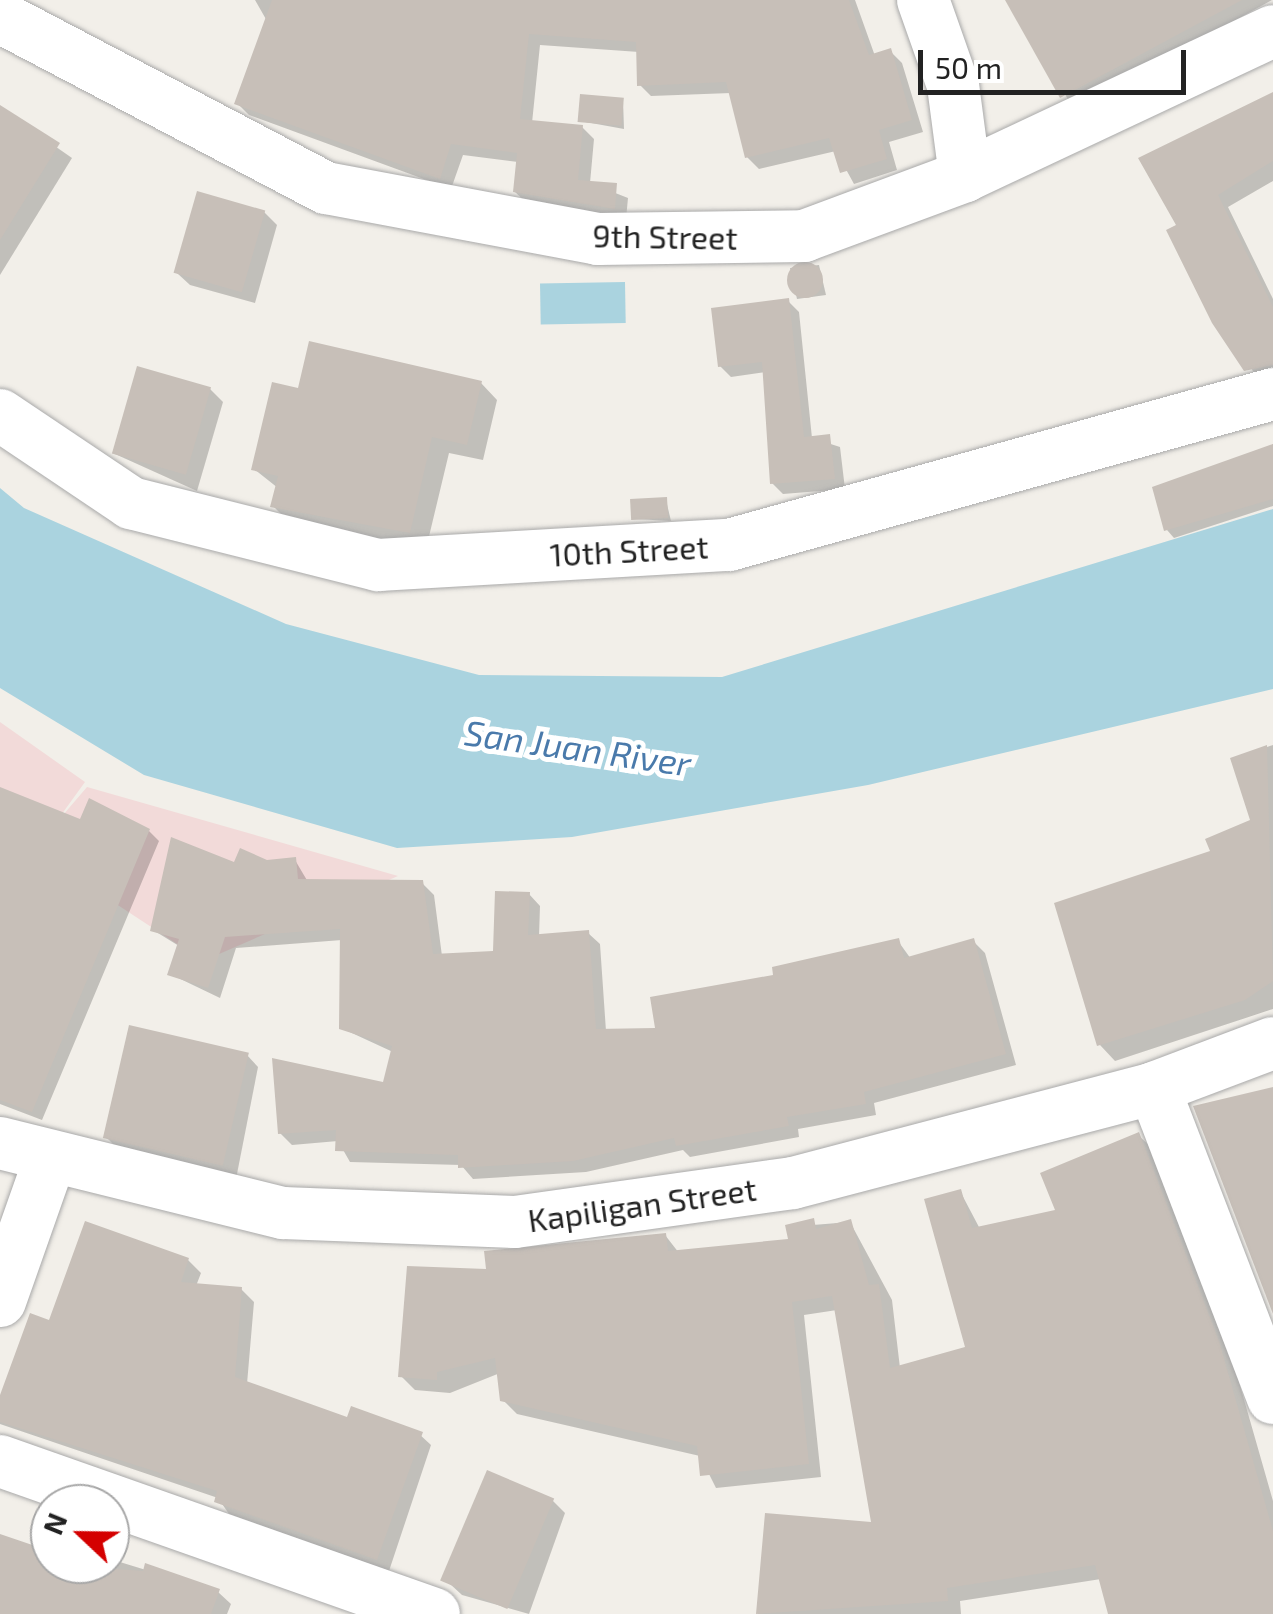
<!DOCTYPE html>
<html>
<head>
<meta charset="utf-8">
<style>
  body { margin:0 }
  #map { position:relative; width:1273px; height:1614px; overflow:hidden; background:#f2efe9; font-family:"Exo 2",sans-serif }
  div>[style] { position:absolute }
  .commercial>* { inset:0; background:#f2dad9 }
  .water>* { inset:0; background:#aad3df; transform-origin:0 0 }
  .shadow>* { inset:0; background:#0003 }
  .building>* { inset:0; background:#c7bfb8; transform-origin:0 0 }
  .round { border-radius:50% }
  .roads { filter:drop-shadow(0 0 2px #a9a9a9) drop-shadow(0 0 2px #a9a9a9) }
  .minor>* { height:52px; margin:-26px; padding:0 26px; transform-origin:26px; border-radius:26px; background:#fff }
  span { translate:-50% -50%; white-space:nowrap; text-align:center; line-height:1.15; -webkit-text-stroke:10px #fff; paint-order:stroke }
  .street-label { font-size:32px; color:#222 }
  .water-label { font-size:35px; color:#4a7aab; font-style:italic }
  .north { position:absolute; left:30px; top:1484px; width:100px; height:100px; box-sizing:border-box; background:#fff; border:2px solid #a7a7a7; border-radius:50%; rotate:292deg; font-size:28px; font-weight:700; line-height:40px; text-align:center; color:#222 }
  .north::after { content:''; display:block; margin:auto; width:35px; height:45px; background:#d40000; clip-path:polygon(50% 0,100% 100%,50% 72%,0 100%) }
  .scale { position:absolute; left:918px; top:50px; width:268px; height:45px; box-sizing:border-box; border:5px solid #222; border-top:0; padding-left:12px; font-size:30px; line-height:35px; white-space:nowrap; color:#222; -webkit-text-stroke:8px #fff; paint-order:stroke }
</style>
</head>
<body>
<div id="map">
  <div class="commercial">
    <i style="clip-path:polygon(0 722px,85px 782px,51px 829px,87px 787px,398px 876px,203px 961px,34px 850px,0 896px)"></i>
  </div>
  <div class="water">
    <i style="left:625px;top:282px;width:41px;height:85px;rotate:89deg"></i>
    <i style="clip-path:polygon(0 488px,24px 508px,286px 624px,479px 675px,722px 677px,1273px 509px,1273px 689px,868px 785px,572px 837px,397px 848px,144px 775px,0 688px)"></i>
  </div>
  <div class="shadow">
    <i style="clip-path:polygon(255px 0,855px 0,875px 56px,890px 51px,902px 63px,923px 132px,889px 142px,897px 170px,854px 184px,836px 151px,759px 169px,747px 157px,731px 93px,651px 96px,639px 84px,639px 52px,540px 45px,532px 123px,582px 127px,594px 139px,590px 183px,628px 198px,626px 219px,527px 203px,515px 192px,518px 162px,463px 155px,451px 189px,249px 115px,237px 103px,267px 21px)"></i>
    <i style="clip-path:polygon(1007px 0,1272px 0,1074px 109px)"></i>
    <i style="clip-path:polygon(1273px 95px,1273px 181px,1228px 207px,1273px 299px,1273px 381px,1258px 381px,1179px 226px)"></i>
    <i style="clip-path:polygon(623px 100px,624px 129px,580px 121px)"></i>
    <i style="clip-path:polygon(0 108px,72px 158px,0 275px)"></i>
    <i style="clip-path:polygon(264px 212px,277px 225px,255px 303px,190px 285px,177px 273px)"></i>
    <i style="clip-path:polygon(819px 265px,826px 295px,797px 299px,790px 268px)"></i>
    <i style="clip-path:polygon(788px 301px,799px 312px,812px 438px,840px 447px,845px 489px,783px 494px,772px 483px,766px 372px,731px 377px,720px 366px)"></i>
    <i style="clip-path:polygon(481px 383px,497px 400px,483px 460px,449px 453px,426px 549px,290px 523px,273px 506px,278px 488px,254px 469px)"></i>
    <i style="clip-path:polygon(210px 389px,223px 402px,197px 491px,115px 454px)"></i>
    <i style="clip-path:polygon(1273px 444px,1273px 506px,1174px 538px,1167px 530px)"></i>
    <i style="clip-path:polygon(666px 500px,671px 521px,634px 519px)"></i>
    <i style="clip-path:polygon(1273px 745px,1273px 1009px,1115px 1061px,1100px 1045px,1214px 853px,1253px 822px,1233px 759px)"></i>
    <i style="clip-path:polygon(0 789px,81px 823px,149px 831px,159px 841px,42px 1120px,0 1104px)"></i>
    <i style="clip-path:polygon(295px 860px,308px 882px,422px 883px,434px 895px,442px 956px,495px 953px,529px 894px,540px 906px,539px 937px,588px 933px,600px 944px,606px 1031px,658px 1031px,776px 977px,898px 941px,911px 959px,973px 941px,985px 953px,1016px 1065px,874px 1103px,876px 1115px,798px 1129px,799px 1137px,690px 1157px,683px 1150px,586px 1172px,473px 1179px,461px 1165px,350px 1162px,338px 1141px,292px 1145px,280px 1133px,384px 1085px,393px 1052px,341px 1028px,342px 940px,236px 948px,220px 998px,170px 974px,179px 946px,153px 930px,236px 865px)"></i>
    <i style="clip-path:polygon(246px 1054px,258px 1067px,236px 1179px,119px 1150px,106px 1137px)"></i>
    <i style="clip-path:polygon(1273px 1089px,1273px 1309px,1196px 1107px)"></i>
    <i style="clip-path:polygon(1138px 1135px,1152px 1148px,1233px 1361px,1273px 1501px,1273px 1614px,1111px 1614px,1101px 1579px,960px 1601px,961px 1614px,758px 1614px,767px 1515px,874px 1524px,837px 1310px,804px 1315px,821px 1477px,716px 1488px,700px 1456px,517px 1414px,503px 1400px,500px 1373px,450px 1393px,415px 1390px,401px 1376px,488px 1272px,665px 1235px,679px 1253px,791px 1241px,788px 1227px,850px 1222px,892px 1300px,900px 1368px,968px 1349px,960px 1191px,980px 1229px,1059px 1212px)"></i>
    <i style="clip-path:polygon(188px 1260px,201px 1273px,196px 1286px,241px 1289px,254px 1302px,247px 1384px,348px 1420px,418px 1433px,431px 1445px,389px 1571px,229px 1514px,218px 1498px,0 1424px,0 1403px,51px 1323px)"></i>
    <i style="clip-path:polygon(552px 1500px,565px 1513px,529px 1614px,462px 1595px,449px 1583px)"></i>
    <i style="clip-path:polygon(0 1536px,50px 1554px,50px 1564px,110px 1559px,218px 1592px,231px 1604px,227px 1614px,0 1614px)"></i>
  </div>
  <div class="building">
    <i style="clip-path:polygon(272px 0,849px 0,869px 55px,891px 48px,912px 120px,879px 130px,887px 159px,840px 173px,829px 138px,745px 158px,726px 82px,637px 86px,636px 42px,529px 34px,520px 119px,583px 125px,578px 180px,617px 183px,615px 209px,513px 192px,517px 153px,451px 144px,440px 179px,234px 104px)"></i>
    <i style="clip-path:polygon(1005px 0,1242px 0,1060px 98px)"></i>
    <i style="clip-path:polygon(1273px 92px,1273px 161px,1218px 195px,1273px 307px,1273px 365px,1244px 371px,1212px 323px,1166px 230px,1176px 225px,1138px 158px)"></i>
    <i style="left:580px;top:94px;width:44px;height:28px;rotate:5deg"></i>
    <i style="clip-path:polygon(0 105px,60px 143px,0 240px)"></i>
    <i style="left:197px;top:191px;width:71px;height:85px;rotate:16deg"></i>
    <i class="round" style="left:787px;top:262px;width:36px;height:36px"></i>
    <i style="clip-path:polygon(789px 298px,804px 437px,830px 434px,835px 479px,770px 484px,762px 362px,718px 367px,711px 308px)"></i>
    <i style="clip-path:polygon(309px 341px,482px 381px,467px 445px,432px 437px,410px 533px,270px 507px,278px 476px,251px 470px,272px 382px,298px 388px)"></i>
    <i style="left:137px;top:366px;width:77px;height:91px;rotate:16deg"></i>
    <i style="clip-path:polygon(1273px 444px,1273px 499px,1164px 531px,1152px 487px)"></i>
    <i style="left:667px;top:497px;width:21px;height:37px;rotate:87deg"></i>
    <i style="clip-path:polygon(1267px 745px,1273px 981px,1245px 1000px,1097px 1046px,1054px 903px,1210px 851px,1205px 839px,1250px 820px,1230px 758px)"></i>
    <i style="clip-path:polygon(0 787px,80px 819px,89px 798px,150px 829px,32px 1112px,0 1100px)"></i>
    <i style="clip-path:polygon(171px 837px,234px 862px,240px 848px,267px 860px,296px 857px,298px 879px,423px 880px,433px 954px,493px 951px,495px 891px,530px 892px,528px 935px,589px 930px,596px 1029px,655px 1028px,650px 997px,773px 975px,772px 967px,899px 938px,904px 958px,974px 938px,1006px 1054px,864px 1092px,866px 1104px,787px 1117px,789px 1126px,676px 1146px,674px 1138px,573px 1161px,458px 1168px,458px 1155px,335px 1151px,336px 1130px,278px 1134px,272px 1058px,383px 1082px,392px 1046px,339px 1029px,340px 929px,225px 937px,208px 988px,167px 975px,179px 939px,150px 931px)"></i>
    <i style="left:129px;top:1025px;width:123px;height:116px;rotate:13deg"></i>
    <i style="clip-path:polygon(1273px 1087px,1273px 1314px,1193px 1106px)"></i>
    <i style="clip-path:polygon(1139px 1132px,1219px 1341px,1273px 1531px,1273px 1614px,1108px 1614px,1095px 1565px,947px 1588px,948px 1601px,756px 1614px,765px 1513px,871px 1522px,832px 1296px,792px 1302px,809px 1464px,700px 1476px,697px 1446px,500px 1401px,495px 1358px,437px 1372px,437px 1380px,398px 1377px,407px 1266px,486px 1269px,484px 1251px,666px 1233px,668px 1251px,788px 1239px,785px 1225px,814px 1218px,816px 1229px,851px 1219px,869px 1285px,879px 1284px,890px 1368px,965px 1347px,924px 1199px,961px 1189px,972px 1228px,1055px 1210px,1040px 1173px)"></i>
    <i style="clip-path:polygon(85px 1221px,189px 1258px,181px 1282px,242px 1287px,235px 1377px,347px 1417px,351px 1406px,423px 1432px,377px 1560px,214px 1502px,217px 1491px,0 1422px,0 1395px,30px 1313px,49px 1320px)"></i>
    <i style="left:487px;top:1470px;width:73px;height:120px;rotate:23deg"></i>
    <i style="clip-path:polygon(0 1534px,50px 1551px,50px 1564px,143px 1571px,145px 1563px,220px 1589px,211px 1614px,0 1614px)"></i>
  </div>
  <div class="roads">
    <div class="minor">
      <i style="left:923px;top:0;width:90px;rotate:70.6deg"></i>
      <i style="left:953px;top:85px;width:92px;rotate:82.5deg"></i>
      <i style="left:0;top:17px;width:368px;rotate:27.7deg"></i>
      <i style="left:326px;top:188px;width:277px;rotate:10.6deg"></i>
      <i style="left:598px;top:239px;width:206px;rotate:-0.8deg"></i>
      <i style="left:804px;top:236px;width:172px;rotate:-20.4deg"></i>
      <i style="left:965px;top:176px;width:340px;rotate:-25.2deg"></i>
      <i style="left:0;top:415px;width:158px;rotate:33.9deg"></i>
      <i style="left:131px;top:503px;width:255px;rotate:14.1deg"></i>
      <i style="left:378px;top:565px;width:352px;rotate:-3.3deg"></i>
      <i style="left:729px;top:545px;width:565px;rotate:-15.51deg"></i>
      <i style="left:1154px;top:1088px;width:332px;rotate:69deg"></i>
      <i style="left:0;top:1143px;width:292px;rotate:13.9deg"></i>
      <i style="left:283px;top:1213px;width:232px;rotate:2.2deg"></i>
      <i style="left:515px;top:1222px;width:281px;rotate:-8deg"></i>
      <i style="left:793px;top:1183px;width:373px;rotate:-14.7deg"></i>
      <i style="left:1154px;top:1088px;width:127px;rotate:-20.7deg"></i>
      <i style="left:0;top:1301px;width:147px;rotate:-70.6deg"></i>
      <i style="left:0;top:1461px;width:460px;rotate:19.4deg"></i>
    </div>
  </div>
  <div class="street-label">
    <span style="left:665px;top:236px;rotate:1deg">9th Street</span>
    <span style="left:629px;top:550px;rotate:-3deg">10th Street</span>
    <span style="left:642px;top:1204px;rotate:-8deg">Kapiligan Street</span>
  </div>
  <div class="water-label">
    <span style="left:578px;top:747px;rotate:8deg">San Juan River</span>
  </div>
  <div class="north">N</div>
  <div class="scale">50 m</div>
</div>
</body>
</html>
